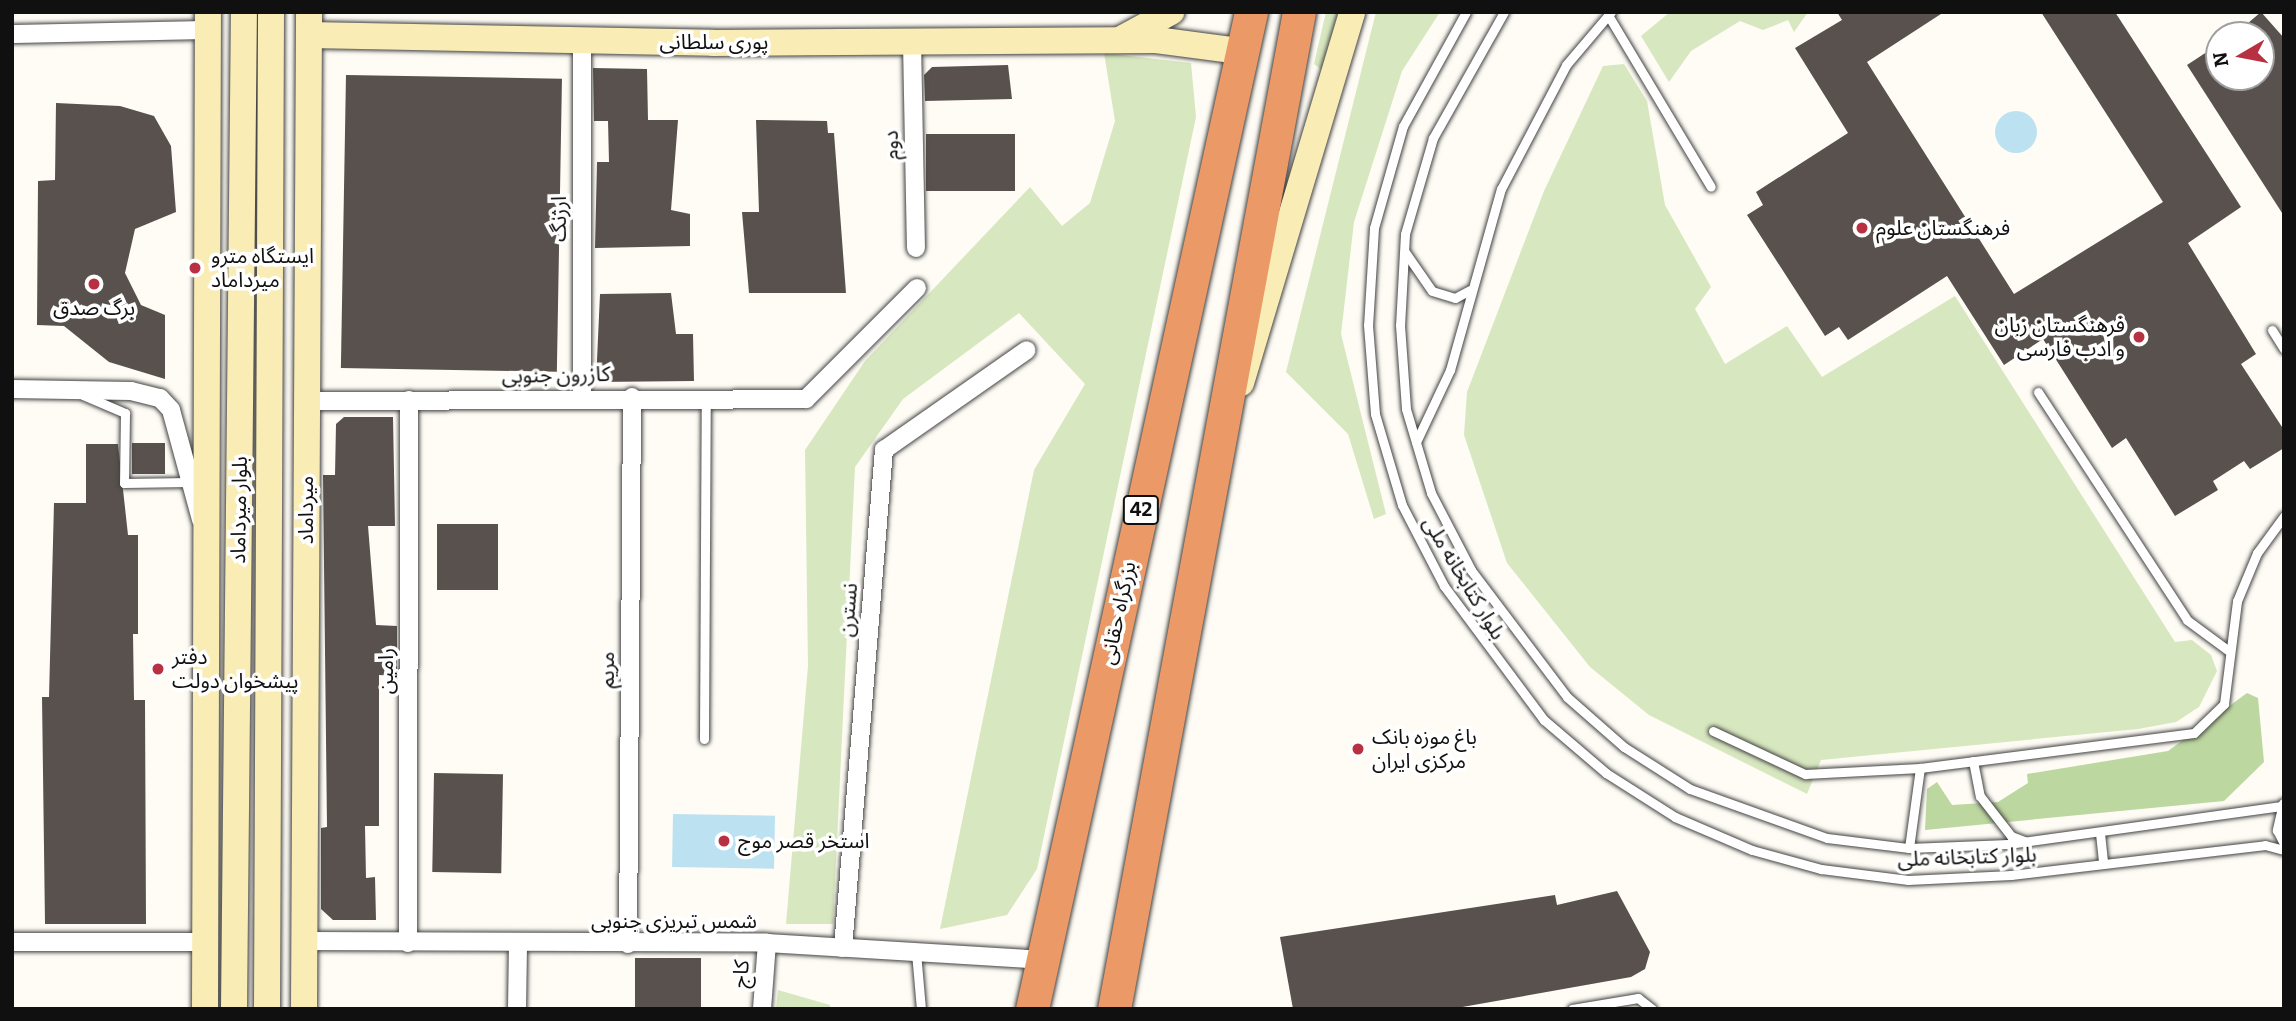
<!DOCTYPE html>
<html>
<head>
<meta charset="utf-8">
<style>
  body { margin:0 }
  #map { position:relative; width:2296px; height:1021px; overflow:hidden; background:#fefcf5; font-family:Bitter,"Noto Sans Arabic",serif }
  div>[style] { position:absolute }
  .green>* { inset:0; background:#d7e7bf }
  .forest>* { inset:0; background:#bdd7a0 }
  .water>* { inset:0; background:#bce2f2; transform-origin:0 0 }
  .round { border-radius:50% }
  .building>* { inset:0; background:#58514d; transform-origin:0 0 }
  .roads { filter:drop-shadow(0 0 2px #434343) drop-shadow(0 0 2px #434343) }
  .lane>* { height:9px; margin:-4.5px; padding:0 4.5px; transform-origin:4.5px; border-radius:4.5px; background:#fff }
  .street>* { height:18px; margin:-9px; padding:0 9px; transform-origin:9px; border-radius:9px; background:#fff }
  .secondary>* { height:26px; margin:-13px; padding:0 13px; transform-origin:13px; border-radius:13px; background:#f9ecb5 }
  .highway>* { height:33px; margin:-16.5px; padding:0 16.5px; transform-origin:16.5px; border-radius:16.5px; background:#ea9967 }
  .dots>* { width:19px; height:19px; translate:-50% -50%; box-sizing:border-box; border:4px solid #fff; border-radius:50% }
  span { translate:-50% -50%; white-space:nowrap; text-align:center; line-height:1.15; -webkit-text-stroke:7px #fff; paint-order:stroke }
  .shield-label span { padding:2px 5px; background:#fff; border:2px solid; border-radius:5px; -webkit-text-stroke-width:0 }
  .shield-label { font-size:19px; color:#101010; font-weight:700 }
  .street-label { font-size:21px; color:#101010 }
  .poi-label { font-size:21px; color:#101010 }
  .left { translate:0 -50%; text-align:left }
  .right { translate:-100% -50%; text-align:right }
  .frame { position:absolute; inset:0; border:14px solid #101010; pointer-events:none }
  .north { position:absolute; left:2205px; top:21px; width:70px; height:70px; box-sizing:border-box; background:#fff; border:2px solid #9f9f9f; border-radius:50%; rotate:260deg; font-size:19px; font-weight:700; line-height:28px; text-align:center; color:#101010 }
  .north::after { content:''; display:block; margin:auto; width:24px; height:32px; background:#b83142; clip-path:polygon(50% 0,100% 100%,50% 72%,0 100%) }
</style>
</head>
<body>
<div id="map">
  <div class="green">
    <i style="clip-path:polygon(1326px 12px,1340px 12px,1326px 73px,1314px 64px)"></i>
    <i style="clip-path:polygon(1376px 12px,1440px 12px,1402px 71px,1354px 222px,1341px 334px,1386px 514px,1374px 519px,1348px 434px,1286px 372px)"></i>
    <i style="clip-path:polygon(1670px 12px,1808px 12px,1794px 32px,1788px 20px,1763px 30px,1740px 21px,1691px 51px,1669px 82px,1641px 36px)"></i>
    <i style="clip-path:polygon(1104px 53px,1191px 63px,1196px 117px,1037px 869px,1007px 915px,940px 929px,1034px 470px,1085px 384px,1019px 313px,903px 399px,855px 467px,833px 924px,786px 924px,808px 666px,805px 450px,865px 361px,1030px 187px,1062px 226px,1090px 203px,1115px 121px)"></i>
    <i style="clip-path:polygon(1624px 64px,1647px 101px,1665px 205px,1711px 287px,1695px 309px,1725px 364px,1787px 326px,1822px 377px,1955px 296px,2175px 642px,2192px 640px,2211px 655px,2217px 671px,2199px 707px,2176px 722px,2138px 729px,1821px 760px,1807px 794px,1649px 715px,1590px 667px,1507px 563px,1464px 435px,1467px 392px,1544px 191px,1603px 66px)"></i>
    <i style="clip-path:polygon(778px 990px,830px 1005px,830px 1009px,776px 1009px)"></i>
  </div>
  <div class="forest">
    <i style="clip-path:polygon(2247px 693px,2258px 698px,2264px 762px,2224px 801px,1925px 830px,1927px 789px,1937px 782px,1952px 805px,1998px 802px,2028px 783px,2027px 774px,2168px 751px)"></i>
  </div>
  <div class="water">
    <i class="round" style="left:1995px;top:111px;width:42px;height:42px"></i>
    <i style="left:673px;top:814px;width:102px;height:53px;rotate:1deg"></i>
  </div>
  <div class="building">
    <i style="clip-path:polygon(1837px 12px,1944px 12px,1867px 62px,2014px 294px,2163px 202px,2041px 12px,2115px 12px,2241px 207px,2188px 243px,2256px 354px,2241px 364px,2284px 430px,2284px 448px,2250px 469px,2244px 461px,2213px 481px,2218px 490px,2175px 516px,2126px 438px,2112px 448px,2043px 339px,2004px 365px,1947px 276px,1848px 340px,1839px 327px,1825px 336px,1747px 215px,1763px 205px,1756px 192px,1848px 133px,1795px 48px,1842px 20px)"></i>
    <i style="clip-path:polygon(2261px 12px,2284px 38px,2284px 216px,2187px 65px,2219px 44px,2219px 77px,2261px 77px,2261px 35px,2234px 35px)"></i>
    <i style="clip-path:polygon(1008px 65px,1012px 99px,925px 101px,924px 75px,932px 67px)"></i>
    <i style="clip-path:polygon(593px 68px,647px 69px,648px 120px,678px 120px,671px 210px,690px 214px,690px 246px,595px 248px,597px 162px,609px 162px,608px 121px,594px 121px)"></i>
    <i style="left:346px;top:75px;width:216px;height:293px;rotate:1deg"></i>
    <i style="clip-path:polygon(56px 103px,120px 106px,154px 116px,171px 146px,176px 212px,135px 229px,125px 273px,141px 305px,165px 315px,165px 379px,109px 362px,64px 326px,37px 325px,38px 181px,55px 180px)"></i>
    <i style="clip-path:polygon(756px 120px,827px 121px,828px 133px,834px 133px,846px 293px,749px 293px,742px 212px,759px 212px)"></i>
    <i style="left:926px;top:134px;width:89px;height:57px"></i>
    <i style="clip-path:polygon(671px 293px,676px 334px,693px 334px,694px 381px,596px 382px,600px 294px)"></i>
    <i style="clip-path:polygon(344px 417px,393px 417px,395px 526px,368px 526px,376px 625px,397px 626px,397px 676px,379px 675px,379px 826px,365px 826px,366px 878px,375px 877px,376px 920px,333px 920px,321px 909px,321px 828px,327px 827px,323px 475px,335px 475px,336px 424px)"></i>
    <i style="left:165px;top:443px;width:31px;height:33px;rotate:90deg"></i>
    <i style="clip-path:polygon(86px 444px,118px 444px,128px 535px,138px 535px,138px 634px,133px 634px,134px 700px,145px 700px,146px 924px,45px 924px,42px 697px,49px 697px,54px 503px,86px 503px)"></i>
    <i style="left:437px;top:524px;width:61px;height:66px"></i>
    <i style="left:434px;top:773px;width:69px;height:99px;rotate:1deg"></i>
    <i style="clip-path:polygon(1617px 891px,1650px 952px,1645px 969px,1631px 977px,1451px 1009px,1293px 1009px,1280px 937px,1555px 895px,1557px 905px)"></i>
    <i style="left:635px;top:958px;width:66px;height:50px"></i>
  </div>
  <div class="roads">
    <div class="lane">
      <i style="left:1466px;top:12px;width:130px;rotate:118.9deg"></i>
      <i style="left:1403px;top:126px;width:106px;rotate:105.9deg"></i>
      <i style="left:1374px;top:228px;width:97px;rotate:93.5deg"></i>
      <i style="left:1368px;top:325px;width:89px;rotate:85.5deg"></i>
      <i style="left:1375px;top:414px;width:95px;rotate:73.5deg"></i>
      <i style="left:1402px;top:505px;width:91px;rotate:62.6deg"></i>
      <i style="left:1444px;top:586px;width:167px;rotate:53.3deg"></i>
      <i style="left:1544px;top:720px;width:82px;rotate:40.5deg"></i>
      <i style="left:1606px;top:773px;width:82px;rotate:32.5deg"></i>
      <i style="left:1675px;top:817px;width:84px;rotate:23.2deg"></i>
      <i style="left:1752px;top:850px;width:72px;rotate:15.4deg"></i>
      <i style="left:1821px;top:869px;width:88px;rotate:7.2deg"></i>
      <i style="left:1908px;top:880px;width:103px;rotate:-2.8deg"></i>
      <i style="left:2011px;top:875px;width:256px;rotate:-6.7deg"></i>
      <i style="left:2265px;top:845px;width:20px;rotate:15deg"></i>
      <i style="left:1504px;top:12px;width:145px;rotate:119.4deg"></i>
      <i style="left:1433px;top:138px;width:100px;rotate:106.3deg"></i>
      <i style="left:1405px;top:234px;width:91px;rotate:93.1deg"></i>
      <i style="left:1400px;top:325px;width:84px;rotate:85.9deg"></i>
      <i style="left:1406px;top:409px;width:88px;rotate:73.4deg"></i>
      <i style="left:1431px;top:493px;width:87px;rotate:62.5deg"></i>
      <i style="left:1471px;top:570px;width:159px;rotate:52.9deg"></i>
      <i style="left:1567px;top:697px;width:76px;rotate:41.3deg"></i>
      <i style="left:1624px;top:747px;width:78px;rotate:32.5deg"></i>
      <i style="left:1690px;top:789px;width:145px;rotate:19.7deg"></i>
      <i style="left:1827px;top:838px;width:83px;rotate:7deg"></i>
      <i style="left:1909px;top:848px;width:99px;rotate:-2.3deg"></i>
      <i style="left:2008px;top:844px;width:276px;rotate:-7.9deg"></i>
      <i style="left:1608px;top:15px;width:200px;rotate:59.1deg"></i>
      <i style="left:1405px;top:252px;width:47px;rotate:55.3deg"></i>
      <i style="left:1432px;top:291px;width:24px;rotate:17deg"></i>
      <i style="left:1455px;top:298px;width:17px;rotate:-28deg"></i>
      <i style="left:2272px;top:330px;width:22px;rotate:58deg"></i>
      <i style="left:2038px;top:392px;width:272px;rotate:56.8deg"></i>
      <i style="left:2187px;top:620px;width:52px;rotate:36.4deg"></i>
      <i style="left:83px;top:395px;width:46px;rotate:23.2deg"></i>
      <i style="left:125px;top:413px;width:70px;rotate:90.8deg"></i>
      <i style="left:124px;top:483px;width:65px;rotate:-0.9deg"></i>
      <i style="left:1416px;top:442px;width:80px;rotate:-64.7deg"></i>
      <i style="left:1450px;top:370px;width:188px;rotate:-74.3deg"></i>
      <i style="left:1501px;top:189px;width:140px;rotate:-62.3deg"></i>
      <i style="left:1566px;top:65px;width:70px;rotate:-49.7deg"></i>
      <i style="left:1713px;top:731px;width:102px;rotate:25.1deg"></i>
      <i style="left:1805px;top:774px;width:115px;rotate:-3deg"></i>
      <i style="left:704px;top:739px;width:341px;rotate:-89.7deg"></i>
      <i style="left:1973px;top:761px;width:36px;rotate:79deg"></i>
      <i style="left:1980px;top:796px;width:51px;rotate:52.2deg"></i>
      <i style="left:2011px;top:836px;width:14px;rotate:21deg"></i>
      <i style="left:2283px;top:803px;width:28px;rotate:103deg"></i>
      <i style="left:2277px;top:830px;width:16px;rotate:63deg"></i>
      <i style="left:2100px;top:833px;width:31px;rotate:84deg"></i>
      <i style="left:1909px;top:848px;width:81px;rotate:-82.2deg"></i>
      <i style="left:1920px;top:768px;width:276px;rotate:-7.3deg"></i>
      <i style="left:2194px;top:733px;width:42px;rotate:-44deg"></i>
      <i style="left:2224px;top:704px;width:104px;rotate:-82.8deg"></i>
      <i style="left:2237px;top:601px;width:52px;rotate:-67.4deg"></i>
      <i style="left:2257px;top:553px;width:46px;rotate:-53.9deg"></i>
      <i style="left:916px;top:952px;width:57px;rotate:85deg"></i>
      <i style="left:1572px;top:1009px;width:67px;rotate:-9.5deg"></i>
      <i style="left:1638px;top:998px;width:18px;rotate:38deg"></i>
    </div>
    <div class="street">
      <i style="left:12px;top:34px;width:196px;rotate:-1.2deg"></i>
      <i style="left:912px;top:42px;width:206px;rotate:88.9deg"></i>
      <i style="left:12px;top:389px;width:119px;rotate:1deg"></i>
      <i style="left:131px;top:391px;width:30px;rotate:14deg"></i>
      <i style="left:160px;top:398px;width:16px;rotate:47deg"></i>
      <i style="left:171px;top:410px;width:114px;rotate:74.7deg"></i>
      <i style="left:582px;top:398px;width:357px;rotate:-90deg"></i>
      <i style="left:307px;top:401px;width:499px;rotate:-0.2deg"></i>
      <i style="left:806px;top:399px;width:157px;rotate:-45deg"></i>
      <i style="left:305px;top:941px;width:462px;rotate:0.2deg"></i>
      <i style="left:767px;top:943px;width:277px;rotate:3.5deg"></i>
      <i style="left:12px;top:942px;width:194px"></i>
      <i style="left:408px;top:943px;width:543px;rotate:-89.89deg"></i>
      <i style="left:628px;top:944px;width:547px;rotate:-89.58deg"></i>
      <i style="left:843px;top:948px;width:500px;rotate:-85.3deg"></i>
      <i style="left:884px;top:450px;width:174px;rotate:-35deg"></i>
      <i style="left:517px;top:1009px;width:65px;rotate:-89.1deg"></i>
      <i style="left:762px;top:1009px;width:66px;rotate:-85.7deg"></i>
    </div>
    <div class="secondary">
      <i style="left:309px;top:35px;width:404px;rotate:1.1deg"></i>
      <i style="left:713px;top:43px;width:443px;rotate:-0.4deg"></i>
      <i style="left:1156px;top:40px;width:85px;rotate:7.5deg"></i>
      <i style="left:1123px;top:38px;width:55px;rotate:-28.4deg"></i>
      <i style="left:1241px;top:383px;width:387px;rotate:-73.3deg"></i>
      <i style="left:205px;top:1009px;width:997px;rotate:-89.83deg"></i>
      <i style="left:234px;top:1009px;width:997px;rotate:-89.43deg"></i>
      <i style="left:267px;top:1009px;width:997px;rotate:-89.77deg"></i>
      <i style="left:304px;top:1009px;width:997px;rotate:-89.71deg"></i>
    </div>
    <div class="highway">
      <i style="left:1032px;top:1009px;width:1021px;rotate:-77.61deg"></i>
      <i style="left:1114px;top:1009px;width:1014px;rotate:-79.49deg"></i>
    </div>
  </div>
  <div class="dots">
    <i style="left:1862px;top:228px;background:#b83142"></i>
    <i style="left:195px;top:268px;background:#b83142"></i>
    <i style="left:94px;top:284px;background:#b83142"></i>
    <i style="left:2139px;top:337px;background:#b83142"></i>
    <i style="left:158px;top:669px;background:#b83142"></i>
    <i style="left:1358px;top:749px;background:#b83142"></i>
    <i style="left:724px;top:841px;background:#b83142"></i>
  </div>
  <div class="shield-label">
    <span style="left:1141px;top:510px">42</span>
  </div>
  <div class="street-label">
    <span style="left:714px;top:42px">پوری سلطانی</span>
    <span style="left:891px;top:145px;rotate:-91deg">دوم</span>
    <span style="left:559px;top:219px;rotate:-90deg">ارژنگ</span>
    <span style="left:556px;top:375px;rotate:-1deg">کازرون جنوبی</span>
    <span style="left:239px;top:510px;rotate:-89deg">بلوار میرداماد</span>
    <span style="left:306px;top:510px;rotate:-90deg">میرداماد</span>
    <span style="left:1464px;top:578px;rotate:59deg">بلوار کتابخانه ملی</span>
    <span style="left:848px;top:610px;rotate:-85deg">نسترن</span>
    <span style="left:1118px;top:613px;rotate:-78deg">بزرگراه حقانی</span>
    <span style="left:607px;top:670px;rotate:-90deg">مریم</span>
    <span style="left:386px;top:671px;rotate:-90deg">رامین</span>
    <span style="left:1967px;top:857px;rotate:-2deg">بلوار کتابخانه ملی</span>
    <span style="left:674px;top:921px">شمس تبریزی جنوبی</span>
    <span style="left:741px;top:974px;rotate:-86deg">کاج</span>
  </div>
  <div class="poi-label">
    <span class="left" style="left:1876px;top:228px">فرهنگستان علوم</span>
    <span class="left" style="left:211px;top:268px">ایستگاه مترو<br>میرداماد</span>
    <span style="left:94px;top:308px">برگ صدق</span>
    <span class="right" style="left:2125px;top:337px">فرهنگستان زبان<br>و ادب فارسی</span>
    <span class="left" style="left:172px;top:669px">دفتر<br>پیشخوان دولت</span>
    <span class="left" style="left:1372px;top:749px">باغ موزه بانک<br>مرکزی ایران</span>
    <span class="left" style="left:738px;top:841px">استخر قصر موج</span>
  </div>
  <div class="frame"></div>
  <div class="north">N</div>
</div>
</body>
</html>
